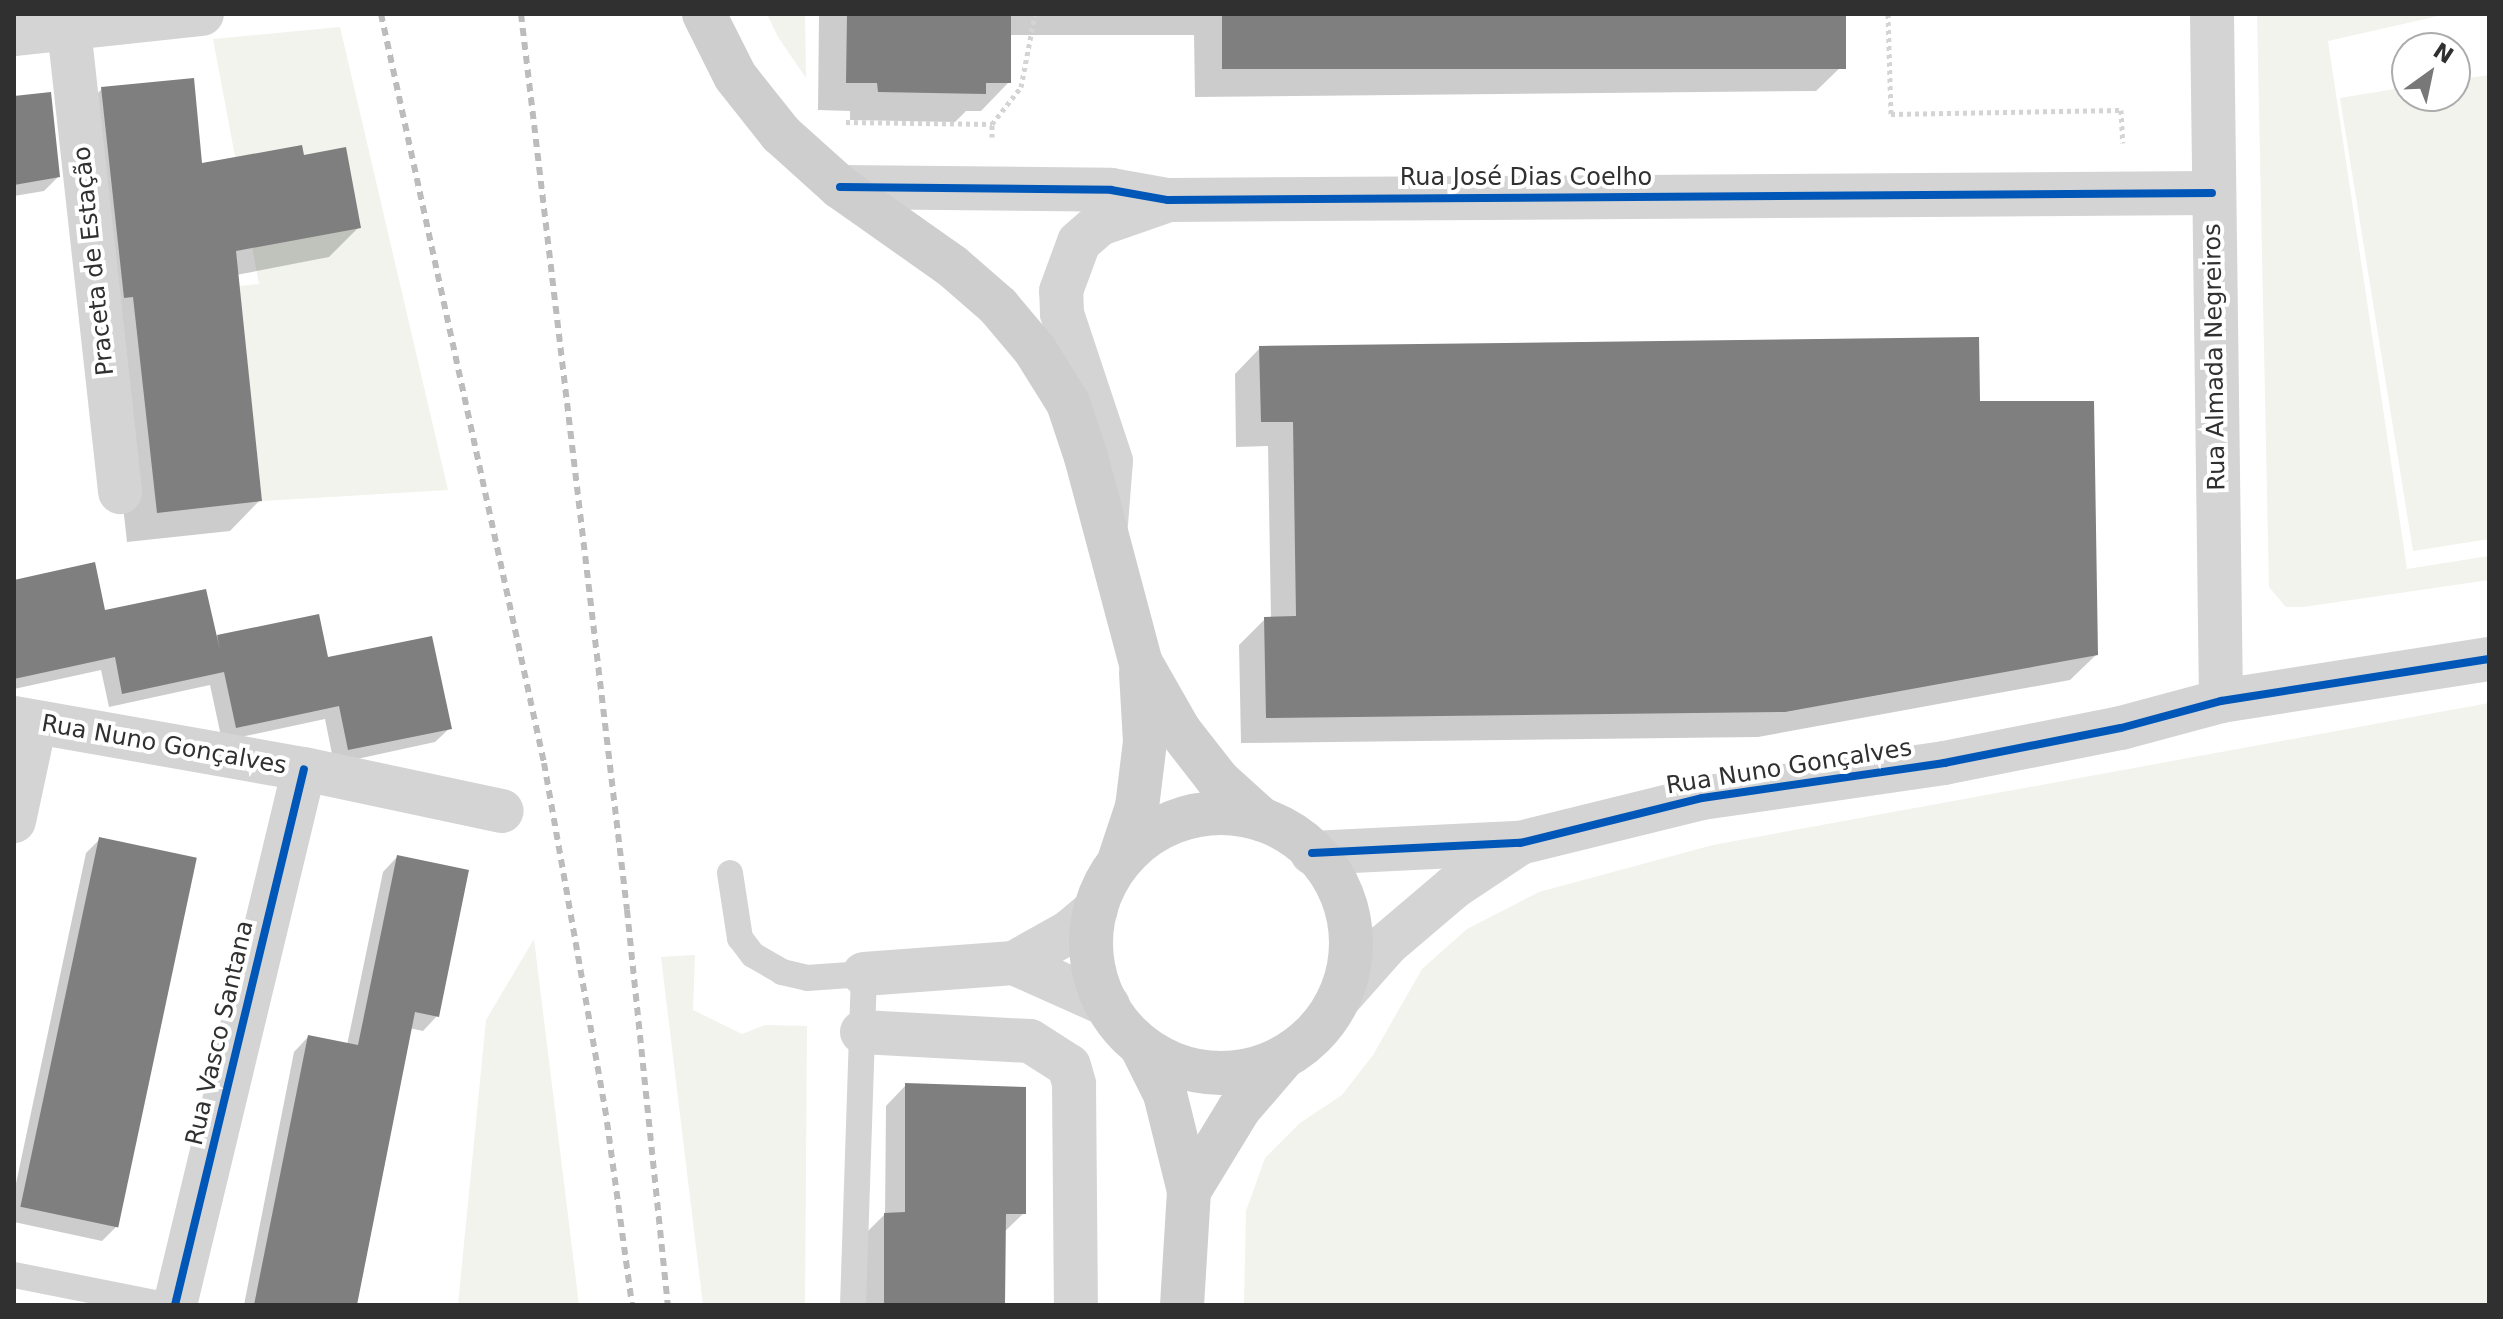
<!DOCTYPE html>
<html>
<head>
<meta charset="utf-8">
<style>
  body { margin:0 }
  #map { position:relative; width:2503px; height:1319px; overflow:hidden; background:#fff; font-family:"DejaVu Sans",sans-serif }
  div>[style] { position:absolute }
  .green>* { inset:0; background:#f1f3ec }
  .shadow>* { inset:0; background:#0003 }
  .building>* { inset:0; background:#7f7f7f; transform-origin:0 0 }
  .path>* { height:5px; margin-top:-2.5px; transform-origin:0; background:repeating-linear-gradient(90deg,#d4d4d4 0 4px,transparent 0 8px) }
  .lane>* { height:26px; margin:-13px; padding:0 13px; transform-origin:13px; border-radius:13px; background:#d4d4d4 }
  .street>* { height:44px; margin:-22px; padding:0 22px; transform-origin:22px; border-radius:22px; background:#d4d4d4 }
  .secondary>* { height:44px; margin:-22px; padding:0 22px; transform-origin:22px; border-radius:22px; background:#cecece }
  .secondary>.ring { margin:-22px; padding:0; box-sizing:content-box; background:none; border:44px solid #cecece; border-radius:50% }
  .rail>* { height:6px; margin-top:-3px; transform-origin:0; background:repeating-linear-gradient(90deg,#bcbcbc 0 8px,transparent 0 14px) }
  .cycleway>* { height:8px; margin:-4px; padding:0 4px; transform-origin:4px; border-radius:4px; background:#0057b8 }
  span { translate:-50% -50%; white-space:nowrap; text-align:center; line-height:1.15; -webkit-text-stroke:8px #fff; paint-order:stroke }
  .street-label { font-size:24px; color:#303030 }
  .frame { position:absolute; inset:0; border:16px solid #303030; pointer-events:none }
  .north { position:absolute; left:2391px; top:32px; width:80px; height:80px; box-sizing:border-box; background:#fff; border:2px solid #acacac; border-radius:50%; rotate:33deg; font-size:22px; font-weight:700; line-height:32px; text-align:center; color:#303030 }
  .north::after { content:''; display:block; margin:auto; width:28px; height:36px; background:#787878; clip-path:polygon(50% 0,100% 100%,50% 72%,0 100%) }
</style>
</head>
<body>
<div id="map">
  <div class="green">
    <i style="clip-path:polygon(767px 14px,805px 14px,806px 78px,778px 37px)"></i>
    <i style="clip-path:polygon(2257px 14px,2447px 14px,2328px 41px,2407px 569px,2489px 556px,2489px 580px,2303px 607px,2286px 607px,2269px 587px)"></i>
    <i style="clip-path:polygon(340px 27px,448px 490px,262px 501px,239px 286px,259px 284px,213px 39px)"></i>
    <i style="clip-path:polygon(2489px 75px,2489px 539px,2413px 551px,2340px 98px,2407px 87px,2407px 96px,2455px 96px,2455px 80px)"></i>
    <i style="clip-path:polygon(2489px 703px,2489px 1305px,1244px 1305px,1246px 1211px,1265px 1158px,1300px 1123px,1342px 1095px,1373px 1055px,1422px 969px,1467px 929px,1539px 892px,1713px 845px)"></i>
    <i style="clip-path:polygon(534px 939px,579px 1305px,458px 1305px,486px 1020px)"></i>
    <i style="clip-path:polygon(695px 955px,693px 1010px,742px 1034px,765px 1025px,807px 1026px,805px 1305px,703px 1305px,661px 957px)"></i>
  </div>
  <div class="shadow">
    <i style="clip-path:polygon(819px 14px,1844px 14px,1845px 63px,1816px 91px,1195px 97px,1194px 35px,1009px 35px,1009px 82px,981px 111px,966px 111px,955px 122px,850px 120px,850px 111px,818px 110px)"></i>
    <i style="clip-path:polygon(102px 89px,200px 165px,302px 157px,359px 227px,329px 257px,236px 275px,260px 500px,230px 531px,127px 542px,103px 326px,71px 119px)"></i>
    <i style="clip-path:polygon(14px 98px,58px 177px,44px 191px,14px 196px)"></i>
    <i style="clip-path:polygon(1260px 348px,1979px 403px,2096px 655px,2070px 680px,1758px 737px,1241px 743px,1239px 645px,1265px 619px,1271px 619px,1268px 446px,1236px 447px,1235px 374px)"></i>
    <i style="clip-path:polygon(14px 582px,104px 613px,326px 660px,450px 728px,435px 742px,334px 764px,325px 719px,222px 741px,210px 685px,109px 707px,101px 670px,14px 689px)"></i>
    <i style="clip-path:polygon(100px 839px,116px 1227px,102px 1241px,14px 1222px,14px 1193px,86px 853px)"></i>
    <i style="clip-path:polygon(397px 857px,437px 1016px,423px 1031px,409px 1028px,355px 1305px,244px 1305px,294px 1052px,308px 1037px,347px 1045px,383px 872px)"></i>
    <i style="clip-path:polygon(906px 1085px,1024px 1213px,1003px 1233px,1003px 1305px,864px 1305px,864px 1235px,885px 1214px,886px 1106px)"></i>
  </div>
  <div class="building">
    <i style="clip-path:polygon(847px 14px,1011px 14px,1011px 83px,986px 83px,986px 94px,878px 92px,877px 83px,846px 83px)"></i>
    <i style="left:1222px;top:14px;width:624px;height:55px"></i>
    <i style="clip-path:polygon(194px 78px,202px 163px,302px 145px,304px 155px,346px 147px,361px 228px,236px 251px,262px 501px,157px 513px,133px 297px,124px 298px,101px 87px)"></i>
    <i style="clip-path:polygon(51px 92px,60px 177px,14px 185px,14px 96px)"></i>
    <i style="clip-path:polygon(1979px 337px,1980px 401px,2094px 401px,2098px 655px,1785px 712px,1266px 718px,1264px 617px,1296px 616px,1293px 422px,1261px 422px,1259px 346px)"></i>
    <i style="clip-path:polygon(95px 562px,105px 610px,206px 589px,220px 650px,217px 635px,319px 614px,328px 657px,432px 636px,452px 729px,348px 750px,339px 706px,236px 728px,224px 672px,122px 694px,115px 657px,14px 679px,14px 580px)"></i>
    <i style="left:99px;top:837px;width:100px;height:378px;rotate:12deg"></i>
    <i style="clip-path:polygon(397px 855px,469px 870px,439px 1017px,415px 1012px,357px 1305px,254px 1305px,308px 1035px,358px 1045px)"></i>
    <i style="clip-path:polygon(905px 1083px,1026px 1087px,1026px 1214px,1006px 1214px,1005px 1305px,884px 1305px,884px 1213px,905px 1212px)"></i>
  </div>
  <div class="path">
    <i style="left:1888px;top:14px;width:100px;rotate:88.3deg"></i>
    <i style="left:1891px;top:114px;width:230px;rotate:-1deg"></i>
    <i style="left:2121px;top:110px;width:33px;rotate:87deg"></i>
    <i style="left:846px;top:122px;width:146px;rotate:0.8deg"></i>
    <i style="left:992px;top:137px;width:13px;rotate:-90deg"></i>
    <i style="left:992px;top:124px;width:47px;rotate:-51.9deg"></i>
    <i style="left:1021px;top:87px;width:74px;rotate:-79.1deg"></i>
  </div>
  <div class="lane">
    <i style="left:730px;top:873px;width:66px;rotate:81.3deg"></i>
    <i style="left:740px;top:938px;width:21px;rotate:53deg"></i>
    <i style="left:753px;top:955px;width:34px;rotate:30deg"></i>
    <i style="left:782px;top:972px;width:26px;rotate:13deg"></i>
    <i style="left:807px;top:978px;width:57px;rotate:-4deg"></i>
    <i style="left:864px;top:974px;width:331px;rotate:91.9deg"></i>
    <i style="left:14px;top:1275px;width:154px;rotate:11.2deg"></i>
  </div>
  <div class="street">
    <i style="left:2212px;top:14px;width:687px;rotate:89.25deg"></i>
    <i style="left:69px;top:29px;width:466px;rotate:83.7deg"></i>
    <i style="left:14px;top:34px;width:189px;rotate:-6.1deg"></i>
    <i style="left:840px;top:187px;width:271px;rotate:0.6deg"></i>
    <i style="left:1111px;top:190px;width:58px;rotate:10deg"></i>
    <i style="left:1168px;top:200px;width:1044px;rotate:-0.38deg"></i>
    <i style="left:1106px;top:524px;width:63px;rotate:-85.5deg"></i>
    <i style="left:1111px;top:461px;width:155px;rotate:-108.4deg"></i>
    <i style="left:1062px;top:314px;width:23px;rotate:-92deg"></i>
    <i style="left:1061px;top:291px;width:52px;rotate:-69.8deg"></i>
    <i style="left:1079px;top:242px;width:28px;rotate:-41deg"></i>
    <i style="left:1100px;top:224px;width:70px;rotate:-19.2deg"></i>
    <i style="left:14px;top:718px;width:294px;rotate:10deg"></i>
    <i style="left:304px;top:769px;width:202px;rotate:12deg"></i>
    <i style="left:14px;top:821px;width:100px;rotate:-77.9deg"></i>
    <i style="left:1312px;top:853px;width:208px;rotate:-2.8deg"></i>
    <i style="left:1520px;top:843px;width:187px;rotate:-13.9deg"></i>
    <i style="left:1702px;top:798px;width:245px;rotate:-8.2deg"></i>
    <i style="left:1944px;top:763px;width:180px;rotate:-11.2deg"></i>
    <i style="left:2121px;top:728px;width:104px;rotate:-15.1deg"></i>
    <i style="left:2221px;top:701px;width:271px;rotate:-8.9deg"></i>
    <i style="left:1014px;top:963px;width:103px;rotate:24.1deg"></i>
    <i style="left:864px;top:974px;width:150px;rotate:-4.2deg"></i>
    <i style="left:1014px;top:963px;width:63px;rotate:-29.4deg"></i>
    <i style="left:1069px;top:932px;width:35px;rotate:-40deg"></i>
    <i style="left:1341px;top:996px;width:69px;rotate:-48.5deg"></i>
    <i style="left:1387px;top:944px;width:88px;rotate:-40.4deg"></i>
    <i style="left:1454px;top:887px;width:76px;rotate:-33.7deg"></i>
    <i style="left:862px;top:1032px;width:168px;rotate:3.1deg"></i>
    <i style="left:1030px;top:1041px;width:46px;rotate:32.7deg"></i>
    <i style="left:1069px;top:1066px;width:19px;rotate:74deg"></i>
    <i style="left:1074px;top:1084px;width:221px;rotate:89.5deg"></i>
    <i style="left:175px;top:1305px;width:551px;rotate:-76.47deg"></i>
  </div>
  <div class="secondary">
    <i style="left:704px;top:14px;width:69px;rotate:63.4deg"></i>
    <i style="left:735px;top:76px;width:74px;rotate:51.6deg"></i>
    <i style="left:781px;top:134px;width:79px;rotate:41.9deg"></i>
    <i style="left:840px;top:187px;width:137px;rotate:35.2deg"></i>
    <i style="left:952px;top:266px;width:61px;rotate:41deg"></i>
    <i style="left:998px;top:306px;width:57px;rotate:49.9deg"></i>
    <i style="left:1035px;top:350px;width:62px;rotate:58.1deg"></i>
    <i style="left:1068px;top:403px;width:57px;rotate:71.6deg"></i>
    <i style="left:1086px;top:457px;width:213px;rotate:75.1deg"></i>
    <i style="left:1141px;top:663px;width:77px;rotate:60.4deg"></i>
    <i style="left:1179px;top:730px;width:63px;rotate:52deg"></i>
    <i style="left:1218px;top:780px;width:57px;rotate:42.1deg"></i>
    <i class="ring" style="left:1091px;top:813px;width:216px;height:216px"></i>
    <i style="left:1120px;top:858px;width:54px;rotate:-71.6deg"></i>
    <i style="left:1137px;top:807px;width:65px;rotate:-83deg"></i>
    <i style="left:1145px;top:742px;width:69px;rotate:-93.3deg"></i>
    <i style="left:1142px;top:1048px;width:51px;rotate:63.4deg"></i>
    <i style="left:1165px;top:1094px;width:100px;rotate:76.1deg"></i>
    <i style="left:1189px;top:1191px;width:114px;rotate:93.5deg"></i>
    <i style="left:1189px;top:1191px;width:96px;rotate:-58.6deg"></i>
    <i style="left:1239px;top:1109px;width:66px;rotate:-49.3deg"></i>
  </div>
  <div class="rail">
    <i style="left:381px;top:14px;width:767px;rotate:77.72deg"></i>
    <i style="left:544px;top:763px;width:364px;rotate:80deg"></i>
    <i style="left:607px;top:1122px;width:185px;rotate:82.2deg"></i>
    <i style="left:521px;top:14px;width:902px;rotate:83.25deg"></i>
    <i style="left:627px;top:910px;width:397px;rotate:84.1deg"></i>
  </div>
  <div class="cycleway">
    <i style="left:840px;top:187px;width:271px;rotate:0.6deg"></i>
    <i style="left:1111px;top:190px;width:58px;rotate:10deg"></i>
    <i style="left:1168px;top:200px;width:1044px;rotate:-0.38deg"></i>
    <i style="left:1312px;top:853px;width:208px;rotate:-2.8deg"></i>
    <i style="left:1520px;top:843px;width:187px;rotate:-13.9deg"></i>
    <i style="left:1702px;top:798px;width:245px;rotate:-8.2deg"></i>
    <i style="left:1944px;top:763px;width:180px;rotate:-11.2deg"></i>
    <i style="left:2121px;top:728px;width:104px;rotate:-15.1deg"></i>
    <i style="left:2221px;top:701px;width:271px;rotate:-8.9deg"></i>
    <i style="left:175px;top:1305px;width:551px;rotate:-76.47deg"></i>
  </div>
  <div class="street-label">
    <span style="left:1526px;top:178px">Rua José Dias Coelho</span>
    <span style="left:94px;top:261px;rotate:-96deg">Praceta de Estação</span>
    <span style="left:2215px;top:357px;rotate:-91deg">Rua Almada Negreiros</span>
    <span style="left:164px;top:745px;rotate:10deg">Rua Nuno Gonçalves</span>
    <span style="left:1789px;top:767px;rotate:-9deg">Rua Nuno Gonçalves</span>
    <span style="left:220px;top:1033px;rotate:-77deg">Rua Vasco Santana</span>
  </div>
  <div class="frame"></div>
  <div class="north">N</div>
</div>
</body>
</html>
